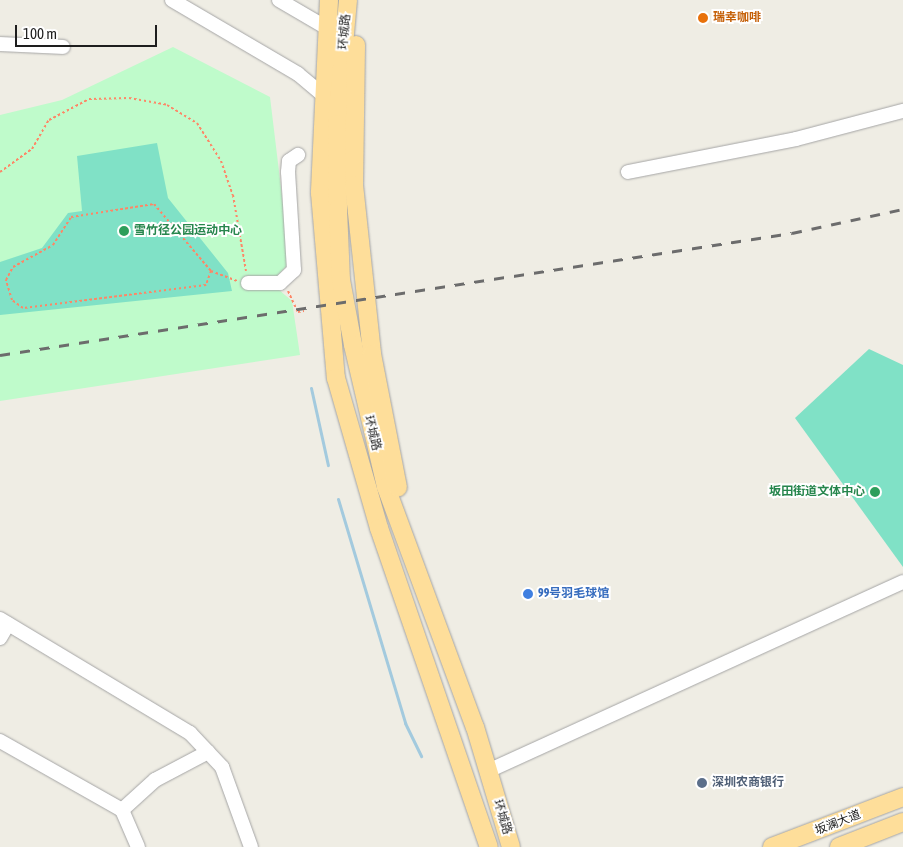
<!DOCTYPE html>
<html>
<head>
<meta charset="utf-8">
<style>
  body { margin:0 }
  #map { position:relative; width:903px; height:847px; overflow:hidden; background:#efede4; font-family:"Asap Condensed","Noto Sans SC",sans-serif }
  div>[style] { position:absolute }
  .park>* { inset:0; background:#bffbcb }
  .pitch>* { inset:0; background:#80e1c6 }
  .stream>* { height:3px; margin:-1.5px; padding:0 1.5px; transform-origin:1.5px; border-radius:1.5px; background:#a3cade }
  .path>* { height:2px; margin-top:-1px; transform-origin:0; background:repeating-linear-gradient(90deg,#fd8767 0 2.5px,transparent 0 5px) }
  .roads { filter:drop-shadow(0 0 1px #a5a5a5) drop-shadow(0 0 1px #a5a5a5) }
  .minor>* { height:14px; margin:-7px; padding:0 7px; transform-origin:7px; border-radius:7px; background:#fff }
  .major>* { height:18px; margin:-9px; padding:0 9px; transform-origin:9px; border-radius:9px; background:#fede9a }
  .rail>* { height:3px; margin-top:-1.5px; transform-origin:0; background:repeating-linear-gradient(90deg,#6c6c6c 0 10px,transparent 0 20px) }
  .dots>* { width:14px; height:14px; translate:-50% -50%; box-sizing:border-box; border:2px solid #fff; border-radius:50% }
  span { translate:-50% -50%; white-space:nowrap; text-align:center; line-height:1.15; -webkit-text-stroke:4px #fff; paint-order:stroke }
  .food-label { font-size:12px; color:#c56008; font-weight:700 }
  .left { translate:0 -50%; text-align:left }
  .street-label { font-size:12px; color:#1e1e1e }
  .leisure-label { font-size:12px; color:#27864d; font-weight:700 }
  .right { translate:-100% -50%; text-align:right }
  .shop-label { font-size:12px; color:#366cbe; font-weight:700 }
  .service-label { font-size:12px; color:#4e5e75; font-weight:700 }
  .scale { position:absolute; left:15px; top:25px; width:142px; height:22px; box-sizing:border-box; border:2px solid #1e1e1e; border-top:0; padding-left:6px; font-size:15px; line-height:18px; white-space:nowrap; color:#1e1e1e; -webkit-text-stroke:4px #fff; paint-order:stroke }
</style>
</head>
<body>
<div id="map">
  <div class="park">
    <i style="clip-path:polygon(173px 47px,270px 97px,290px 262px,271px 283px,292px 301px,300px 355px,0 401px,0 115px,62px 100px)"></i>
  </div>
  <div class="pitch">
    <i style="clip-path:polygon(157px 143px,168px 198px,228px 273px,232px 291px,0 315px,0 262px,42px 248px,68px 213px,82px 211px,77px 156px)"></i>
    <i style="clip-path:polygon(869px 349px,903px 365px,903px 567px,795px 418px)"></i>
  </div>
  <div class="stream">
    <i style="left:311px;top:388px;width:79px;rotate:77.6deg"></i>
    <i style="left:338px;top:499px;width:234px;rotate:73.3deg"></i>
    <i style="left:405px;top:723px;width:37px;rotate:64deg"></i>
  </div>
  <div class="path">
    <i style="left:0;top:172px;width:39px;rotate:-36deg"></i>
    <i style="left:32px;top:149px;width:34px;rotate:-60deg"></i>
    <i style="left:49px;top:120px;width:45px;rotate:-27.7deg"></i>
    <i style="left:89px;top:99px;width:40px;rotate:-1.4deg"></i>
    <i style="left:129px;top:98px;width:39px;rotate:10deg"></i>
    <i style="left:167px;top:105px;width:35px;rotate:31deg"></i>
    <i style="left:197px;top:123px;width:45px;rotate:57.7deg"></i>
    <i style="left:221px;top:161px;width:36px;rotate:71deg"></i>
    <i style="left:233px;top:195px;width:77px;rotate:80.3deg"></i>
    <i style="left:154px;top:204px;width:88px;rotate:49.6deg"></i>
    <i style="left:211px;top:271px;width:15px;rotate:110deg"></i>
    <i style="left:206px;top:285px;width:184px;rotate:172.8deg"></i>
    <i style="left:23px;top:308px;width:14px;rotate:-144deg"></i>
    <i style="left:12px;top:300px;width:21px;rotate:-107deg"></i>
    <i style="left:6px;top:280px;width:15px;rotate:-62deg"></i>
    <i style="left:13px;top:267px;width:46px;rotate:-28.8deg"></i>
    <i style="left:53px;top:245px;width:33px;rotate:-57deg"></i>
    <i style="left:71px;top:217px;width:84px;rotate:-8.9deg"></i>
    <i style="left:211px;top:271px;width:28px;rotate:21deg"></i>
    <i style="left:288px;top:291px;width:23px;rotate:65deg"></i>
    <i style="left:298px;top:312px;width:6px;rotate:-9deg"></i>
  </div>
  <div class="roads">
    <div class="minor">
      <i style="left:172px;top:0;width:146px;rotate:30.4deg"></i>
      <i style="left:298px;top:74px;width:31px;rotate:40deg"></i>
      <i style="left:279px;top:0;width:56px;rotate:30.3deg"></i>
      <i style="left:0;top:44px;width:63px;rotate:2.7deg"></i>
      <i style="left:628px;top:172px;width:171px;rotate:-11.1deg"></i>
      <i style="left:796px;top:139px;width:111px;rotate:-14.7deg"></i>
      <i style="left:248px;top:283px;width:32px"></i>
      <i style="left:280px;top:283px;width:19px;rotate:-43deg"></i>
      <i style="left:294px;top:270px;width:98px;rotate:-93.5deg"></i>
      <i style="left:288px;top:172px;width:11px;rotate:-85deg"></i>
      <i style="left:289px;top:161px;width:11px;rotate:-34deg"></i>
      <i style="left:0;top:619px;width:222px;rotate:31deg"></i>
      <i style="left:190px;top:733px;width:47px;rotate:46.7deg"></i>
      <i style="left:222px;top:767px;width:85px;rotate:70.1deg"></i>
      <i style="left:0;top:638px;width:16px;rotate:-60deg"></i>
      <i style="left:0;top:741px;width:140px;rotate:29.5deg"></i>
      <i style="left:122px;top:810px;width:40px;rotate:66.6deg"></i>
      <i style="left:488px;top:771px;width:456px;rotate:-24.5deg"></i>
      <i style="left:122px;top:810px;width:45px;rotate:-42.3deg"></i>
      <i style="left:155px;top:780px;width:60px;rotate:-27.8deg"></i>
    </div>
    <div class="major">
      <i style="left:329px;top:0;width:193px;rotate:92.7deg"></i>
      <i style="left:320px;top:193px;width:186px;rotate:85.1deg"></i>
      <i style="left:336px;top:378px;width:156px;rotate:74deg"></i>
      <i style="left:379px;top:528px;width:337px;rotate:71deg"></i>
      <i style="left:348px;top:0;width:124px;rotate:95.1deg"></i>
      <i style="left:337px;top:124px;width:85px;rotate:89.3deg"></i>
      <i style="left:338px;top:209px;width:71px;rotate:87.6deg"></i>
      <i style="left:341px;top:280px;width:66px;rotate:79.5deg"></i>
      <i style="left:353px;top:345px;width:146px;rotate:76.9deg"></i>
      <i style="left:386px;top:487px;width:256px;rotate:69.7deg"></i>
      <i style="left:475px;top:727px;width:125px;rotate:73.3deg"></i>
      <i style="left:356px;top:45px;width:140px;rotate:90.8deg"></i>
      <i style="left:354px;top:185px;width:170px;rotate:83.9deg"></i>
      <i style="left:372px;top:354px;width:136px;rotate:79deg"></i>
      <i style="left:772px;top:847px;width:140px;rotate:-20.9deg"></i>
      <i style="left:839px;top:847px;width:69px;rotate:-21.3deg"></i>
    </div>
  </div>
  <div class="rail">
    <i style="left:0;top:355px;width:801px;rotate:-8.76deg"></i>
    <i style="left:792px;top:233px;width:114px;rotate:-12.2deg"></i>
  </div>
  <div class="dots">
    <i style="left:703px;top:18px;background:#e8710a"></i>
    <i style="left:124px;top:231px;background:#2e9e5b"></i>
    <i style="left:875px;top:492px;background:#2e9e5b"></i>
    <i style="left:528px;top:594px;background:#3f7fe0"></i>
    <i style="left:702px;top:783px;background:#5c6f8a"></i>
  </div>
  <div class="food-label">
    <span class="left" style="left:713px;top:18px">瑞幸咖啡</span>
  </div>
  <div class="street-label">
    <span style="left:345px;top:32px;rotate:-85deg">环城路</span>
    <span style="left:372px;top:433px;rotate:76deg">环城路</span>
    <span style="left:502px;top:817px;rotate:73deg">环城路</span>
    <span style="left:838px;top:823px;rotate:-21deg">坂澜大道</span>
  </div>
  <div class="leisure-label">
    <span class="left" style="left:134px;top:231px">雪竹径公园运动中心</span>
    <span class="right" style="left:865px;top:492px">坂田街道文体中心</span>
  </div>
  <div class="shop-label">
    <span class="left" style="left:538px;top:594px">99号羽毛球馆</span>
  </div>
  <div class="service-label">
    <span class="left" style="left:712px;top:783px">深圳农商银行</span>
  </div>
  <div class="scale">100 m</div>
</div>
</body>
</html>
